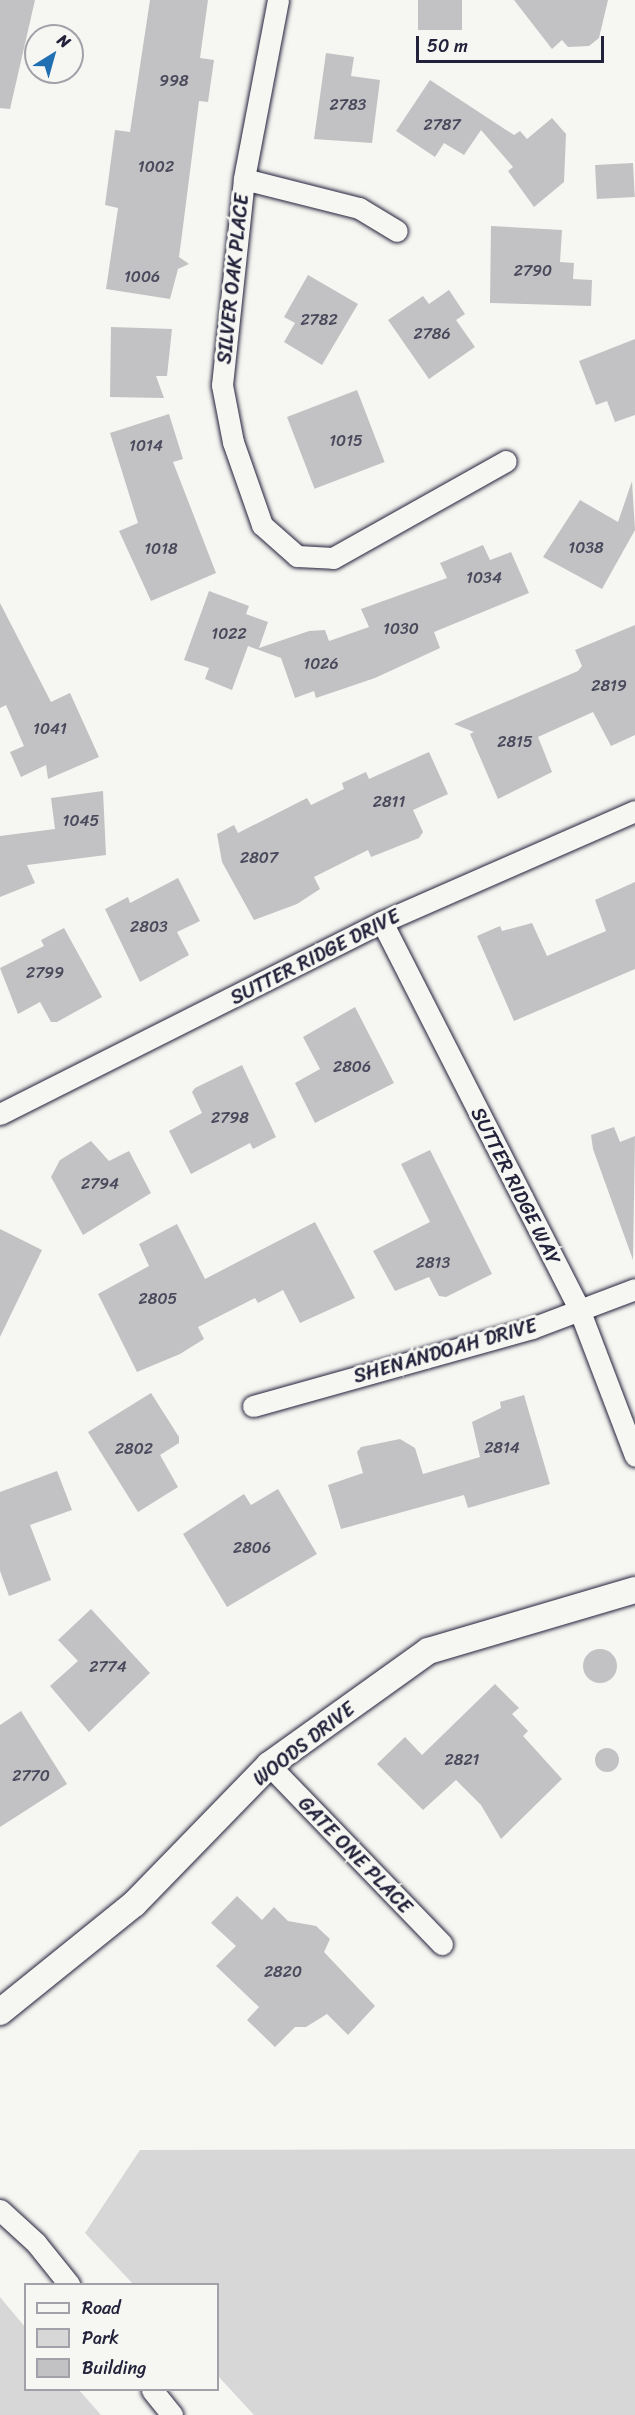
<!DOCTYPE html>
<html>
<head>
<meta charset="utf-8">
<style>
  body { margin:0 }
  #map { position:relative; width:635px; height:2415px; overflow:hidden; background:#f6f6f2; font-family:Sriracha,sans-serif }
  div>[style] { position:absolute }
  .green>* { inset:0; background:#d7d7d7 }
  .building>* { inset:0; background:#c2c2c4; transform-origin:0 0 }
  .round { border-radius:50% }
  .roads { filter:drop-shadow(0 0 2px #22223b) drop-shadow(0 0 2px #22223b) }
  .minor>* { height:21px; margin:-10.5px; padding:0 10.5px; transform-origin:10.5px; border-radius:10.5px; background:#f6f6f2 }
  .tertiary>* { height:26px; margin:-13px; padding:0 13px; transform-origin:13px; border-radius:13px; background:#f6f6f2 }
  span { translate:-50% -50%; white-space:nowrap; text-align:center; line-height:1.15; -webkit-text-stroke:6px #f6f6f2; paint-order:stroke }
  .number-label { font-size:16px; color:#4a4a5d }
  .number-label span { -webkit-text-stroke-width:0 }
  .street-label { font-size:20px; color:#22223b }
  .legend { position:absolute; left:24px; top:2283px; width:195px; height:108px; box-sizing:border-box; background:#f6f6f2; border:2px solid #a1a1a9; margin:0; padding:8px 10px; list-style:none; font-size:18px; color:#22223b }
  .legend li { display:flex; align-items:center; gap:12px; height:30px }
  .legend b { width:30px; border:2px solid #a1a1a9 }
  .north { position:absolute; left:24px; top:24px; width:60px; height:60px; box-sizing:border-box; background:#f6f6f2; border:2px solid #a1a1a9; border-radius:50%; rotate:37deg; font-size:16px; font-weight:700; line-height:24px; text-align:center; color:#22223b }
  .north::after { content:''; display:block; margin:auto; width:21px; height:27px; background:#1f6fb2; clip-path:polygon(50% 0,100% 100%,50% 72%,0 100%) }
  .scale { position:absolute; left:416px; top:36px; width:188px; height:27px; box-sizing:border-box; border:3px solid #22223b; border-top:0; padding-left:8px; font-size:18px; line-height:21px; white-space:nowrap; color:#22223b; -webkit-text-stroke:4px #f6f6f2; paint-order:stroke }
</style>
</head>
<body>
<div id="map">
  <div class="green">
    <i style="clip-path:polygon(635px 2149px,635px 2415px,254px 2415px,218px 2376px,218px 2284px,133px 2284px,85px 2233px,140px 2150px)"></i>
    <i style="clip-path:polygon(0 2297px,25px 2327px,26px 2390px,79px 2390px,101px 2415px,0 2415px)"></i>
  </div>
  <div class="building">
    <i style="clip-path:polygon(0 0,35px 0,10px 109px,0 108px)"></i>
    <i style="clip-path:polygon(150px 0,208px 0,200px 58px,214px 60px,208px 102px,199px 101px,181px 242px,179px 257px,189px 264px,178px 269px,170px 299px,106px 289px,118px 208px,105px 205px,115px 130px,130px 132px)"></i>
    <i style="left:418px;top:0;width:44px;height:30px"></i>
    <i style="clip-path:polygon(514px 0,608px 0,599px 38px,589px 46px,568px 47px,562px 40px,552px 49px)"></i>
    <i style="clip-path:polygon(326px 53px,354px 57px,351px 76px,380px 80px,372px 143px,314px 139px)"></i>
    <i style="clip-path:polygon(430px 80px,514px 135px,520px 131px,527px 139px,552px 118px,566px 134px,564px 182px,534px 207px,508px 171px,513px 167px,481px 130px,464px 155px,444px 143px,435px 157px,396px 131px)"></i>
    <i style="left:633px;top:163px;width:34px;height:38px;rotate:87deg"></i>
    <i style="clip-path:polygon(491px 226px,562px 230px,560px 262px,574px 263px,573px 279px,592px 280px,591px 306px,490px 303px)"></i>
    <i style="clip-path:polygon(308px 275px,358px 304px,322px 365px,284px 342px,295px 323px,284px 317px)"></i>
    <i style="clip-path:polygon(449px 290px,465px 314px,456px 320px,475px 347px,429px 379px,388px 320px,423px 296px,429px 304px)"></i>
    <i style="clip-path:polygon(111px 327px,172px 329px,167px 376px,156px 376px,164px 398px,110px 397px)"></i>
    <i style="clip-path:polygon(635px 339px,635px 415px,615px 422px,607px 401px,596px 405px,579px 361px)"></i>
    <i style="left:357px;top:390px;width:77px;height:75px;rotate:69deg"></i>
    <i style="clip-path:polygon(169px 414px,183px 459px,173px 462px,216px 573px,151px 601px,119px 531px,138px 523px,110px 433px)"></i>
    <i style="clip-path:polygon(632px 481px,635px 530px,602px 589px,543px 557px,580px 500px,618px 522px)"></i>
    <i style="clip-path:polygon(483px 545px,490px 560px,511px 552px,529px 593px,434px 632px,440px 648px,375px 678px,316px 698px,314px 691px,295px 698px,281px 658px,248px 646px,232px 690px,205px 679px,209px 668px,184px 660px,209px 591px,249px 606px,246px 614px,268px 622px,259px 648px,309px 631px,325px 630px,329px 641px,369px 627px,361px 609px,447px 578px,440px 563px)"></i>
    <i style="clip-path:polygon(0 603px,51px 702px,70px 693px,99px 757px,48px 779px,46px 765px,21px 777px,10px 752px,24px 746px,6px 705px,0 708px)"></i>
    <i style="clip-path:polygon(635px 625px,635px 735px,611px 746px,593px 712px,538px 737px,552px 772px,498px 799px,470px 734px,474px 732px,454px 724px,578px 671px,582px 666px,575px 650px)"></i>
    <i style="clip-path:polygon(429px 752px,448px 794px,413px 810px,423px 832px,419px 838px,371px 857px,368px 850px,314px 877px,320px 889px,297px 904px,254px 920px,222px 862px,217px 834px,234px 825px,238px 833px,307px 798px,311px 805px,344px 789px,342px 783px,366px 772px,369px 779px)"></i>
    <i style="clip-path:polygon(103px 791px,106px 855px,27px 865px,35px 883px,0 897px,0 836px,55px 829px,51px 798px)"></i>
    <i style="clip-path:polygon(178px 878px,200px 921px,177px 932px,189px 955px,140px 982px,105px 909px,128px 897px,130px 903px)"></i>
    <i style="clip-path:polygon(635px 882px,635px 969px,514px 1021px,477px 936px,500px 926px,502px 931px,532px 923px,547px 956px,606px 931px,595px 900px)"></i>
    <i style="clip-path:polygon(64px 928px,102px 997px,57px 1022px,51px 1022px,40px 1002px,18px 1014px,0 968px,44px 946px,41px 940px)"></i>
    <i style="clip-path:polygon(355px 1007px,394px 1083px,315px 1123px,295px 1083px,320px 1069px,303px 1037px)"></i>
    <i style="clip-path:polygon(242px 1065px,276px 1137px,253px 1149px,250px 1143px,191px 1174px,169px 1131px,202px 1113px,192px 1092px,195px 1088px)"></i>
    <i style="clip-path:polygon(614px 1127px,620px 1142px,635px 1136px,633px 1260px,593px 1149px,591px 1135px)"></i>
    <i style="clip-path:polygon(91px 1141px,109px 1161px,129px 1151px,151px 1193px,83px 1235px,51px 1177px,60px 1160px)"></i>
    <i style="clip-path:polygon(430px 1150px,492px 1274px,446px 1297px,439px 1296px,429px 1277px,395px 1291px,373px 1251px,430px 1222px,401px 1164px)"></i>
    <i style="clip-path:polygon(315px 1222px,355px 1298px,300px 1323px,283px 1290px,258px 1303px,255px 1298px,198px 1327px,204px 1339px,180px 1354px,137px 1372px,98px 1294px,149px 1266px,139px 1244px,177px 1224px,205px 1279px)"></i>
    <i style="clip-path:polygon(0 1229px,42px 1250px,0 1337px)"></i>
    <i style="clip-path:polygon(151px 1393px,179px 1437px,179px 1443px,160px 1455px,178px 1487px,138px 1512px,88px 1432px)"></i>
    <i style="clip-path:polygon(524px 1395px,550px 1484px,468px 1508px,464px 1495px,341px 1529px,328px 1485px,363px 1473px,357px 1452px,361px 1447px,400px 1439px,415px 1448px,423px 1474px,480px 1457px,472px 1422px,501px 1408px,500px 1402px)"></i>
    <i style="clip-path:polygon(57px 1471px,72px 1510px,30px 1525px,51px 1580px,9px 1596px,0 1571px,0 1492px)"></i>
    <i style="clip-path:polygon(278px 1489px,317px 1554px,227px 1607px,183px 1534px,244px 1494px,251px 1505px)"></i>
    <i style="clip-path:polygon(91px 1609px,150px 1673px,89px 1732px,50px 1686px,78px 1661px,58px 1640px)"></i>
    <i class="round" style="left:583px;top:1649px;width:34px;height:34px"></i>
    <i style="clip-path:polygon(495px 1684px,519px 1708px,512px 1714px,528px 1731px,523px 1736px,562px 1779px,501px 1839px,481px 1805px,456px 1780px,423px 1810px,377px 1764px,405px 1737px,422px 1755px)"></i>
    <i style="clip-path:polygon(21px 1711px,67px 1784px,0 1827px,0 1725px)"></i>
    <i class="round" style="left:595px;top:1748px;width:24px;height:24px"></i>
    <i style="clip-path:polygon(237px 1896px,262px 1920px,274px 1907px,288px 1921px,316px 1926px,330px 1939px,324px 1952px,375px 2006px,348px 2035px,327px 2014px,306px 2027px,295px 2027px,275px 2047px,247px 2020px,259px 2007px,216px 1966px,236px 1946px,211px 1923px)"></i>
  </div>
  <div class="roads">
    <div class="minor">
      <i style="left:278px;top:0;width:182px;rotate:100.8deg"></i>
      <i style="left:244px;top:179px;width:207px;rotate:96.1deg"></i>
      <i style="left:222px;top:385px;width:58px;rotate:79.1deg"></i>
      <i style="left:233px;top:442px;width:88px;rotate:70.7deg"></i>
      <i style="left:262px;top:525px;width:47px;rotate:41.5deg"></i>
      <i style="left:297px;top:556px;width:36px;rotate:3deg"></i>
      <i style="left:333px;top:558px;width:198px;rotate:-29.3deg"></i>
      <i style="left:244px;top:179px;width:119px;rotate:14.2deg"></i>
      <i style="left:359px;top:208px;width:44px;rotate:31.2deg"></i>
      <i style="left:382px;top:922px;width:434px;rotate:63deg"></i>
      <i style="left:579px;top:1309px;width:157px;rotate:69.1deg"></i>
      <i style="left:0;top:1114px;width:428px;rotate:-26.7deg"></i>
      <i style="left:382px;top:922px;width:276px;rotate:-23.7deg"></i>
      <i style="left:253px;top:1406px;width:290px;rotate:-15.6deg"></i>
      <i style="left:532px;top:1328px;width:110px;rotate:-20.7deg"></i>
      <i style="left:269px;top:1765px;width:249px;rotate:46deg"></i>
      <i style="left:0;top:2210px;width:49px;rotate:42.5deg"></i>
      <i style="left:36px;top:2243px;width:53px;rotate:51.2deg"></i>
      <i style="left:152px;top:2390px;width:32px;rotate:51deg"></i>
    </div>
    <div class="tertiary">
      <i style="left:0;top:2012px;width:172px;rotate:-38.9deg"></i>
      <i style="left:134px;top:1904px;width:194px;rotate:-45.8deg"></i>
      <i style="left:269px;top:1765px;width:196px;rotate:-35.6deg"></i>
      <i style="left:428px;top:1651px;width:216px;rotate:-16.4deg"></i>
    </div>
  </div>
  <div class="number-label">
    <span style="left:174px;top:81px">998</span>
    <span style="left:348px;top:105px">2783</span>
    <span style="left:442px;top:125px">2787</span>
    <span style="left:156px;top:167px">1002</span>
    <span style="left:533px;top:271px">2790</span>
    <span style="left:142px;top:277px">1006</span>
    <span style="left:319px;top:320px">2782</span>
    <span style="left:432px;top:334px">2786</span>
    <span style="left:346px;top:441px">1015</span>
    <span style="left:146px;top:446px">1014</span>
    <span style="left:586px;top:548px">1038</span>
    <span style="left:161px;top:549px">1018</span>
    <span style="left:484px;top:578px">1034</span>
    <span style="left:401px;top:629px">1030</span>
    <span style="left:229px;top:634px">1022</span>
    <span style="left:321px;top:664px">1026</span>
    <span style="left:609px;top:686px">2819</span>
    <span style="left:50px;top:729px">1041</span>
    <span style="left:515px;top:742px">2815</span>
    <span style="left:389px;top:802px">2811</span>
    <span style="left:81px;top:821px">1045</span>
    <span style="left:259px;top:858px">2807</span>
    <span style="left:149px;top:927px">2803</span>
    <span style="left:45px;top:973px">2799</span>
    <span style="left:352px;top:1067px">2806</span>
    <span style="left:230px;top:1118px">2798</span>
    <span style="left:100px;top:1184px">2794</span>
    <span style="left:433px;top:1263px">2813</span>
    <span style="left:158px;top:1299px">2805</span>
    <span style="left:502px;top:1448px">2814</span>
    <span style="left:134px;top:1449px">2802</span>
    <span style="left:252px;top:1548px">2806</span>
    <span style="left:108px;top:1667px">2774</span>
    <span style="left:462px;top:1760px">2821</span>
    <span style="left:31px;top:1776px">2770</span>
    <span style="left:283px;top:1972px">2820</span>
  </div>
  <div class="street-label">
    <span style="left:233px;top:279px;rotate:-84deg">SILVER OAK PLACE</span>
    <span style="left:315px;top:957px;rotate:-27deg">SUTTER RIDGE DRIVE</span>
    <span style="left:516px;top:1186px;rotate:63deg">SUTTER RIDGE WAY</span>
    <span style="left:445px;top:1351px;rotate:-16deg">SHENANDOAH DRIVE</span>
    <span style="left:304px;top:1744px;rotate:-38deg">WOODS DRIVE</span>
    <span style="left:355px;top:1855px;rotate:46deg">GATE ONE PLACE</span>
  </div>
  <ul class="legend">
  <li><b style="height:8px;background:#f6f6f2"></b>Road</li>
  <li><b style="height:16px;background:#d7d7d7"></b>Park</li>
  <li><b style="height:16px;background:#c2c2c4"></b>Building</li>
  </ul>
  <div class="north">N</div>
  <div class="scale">50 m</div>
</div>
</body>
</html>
